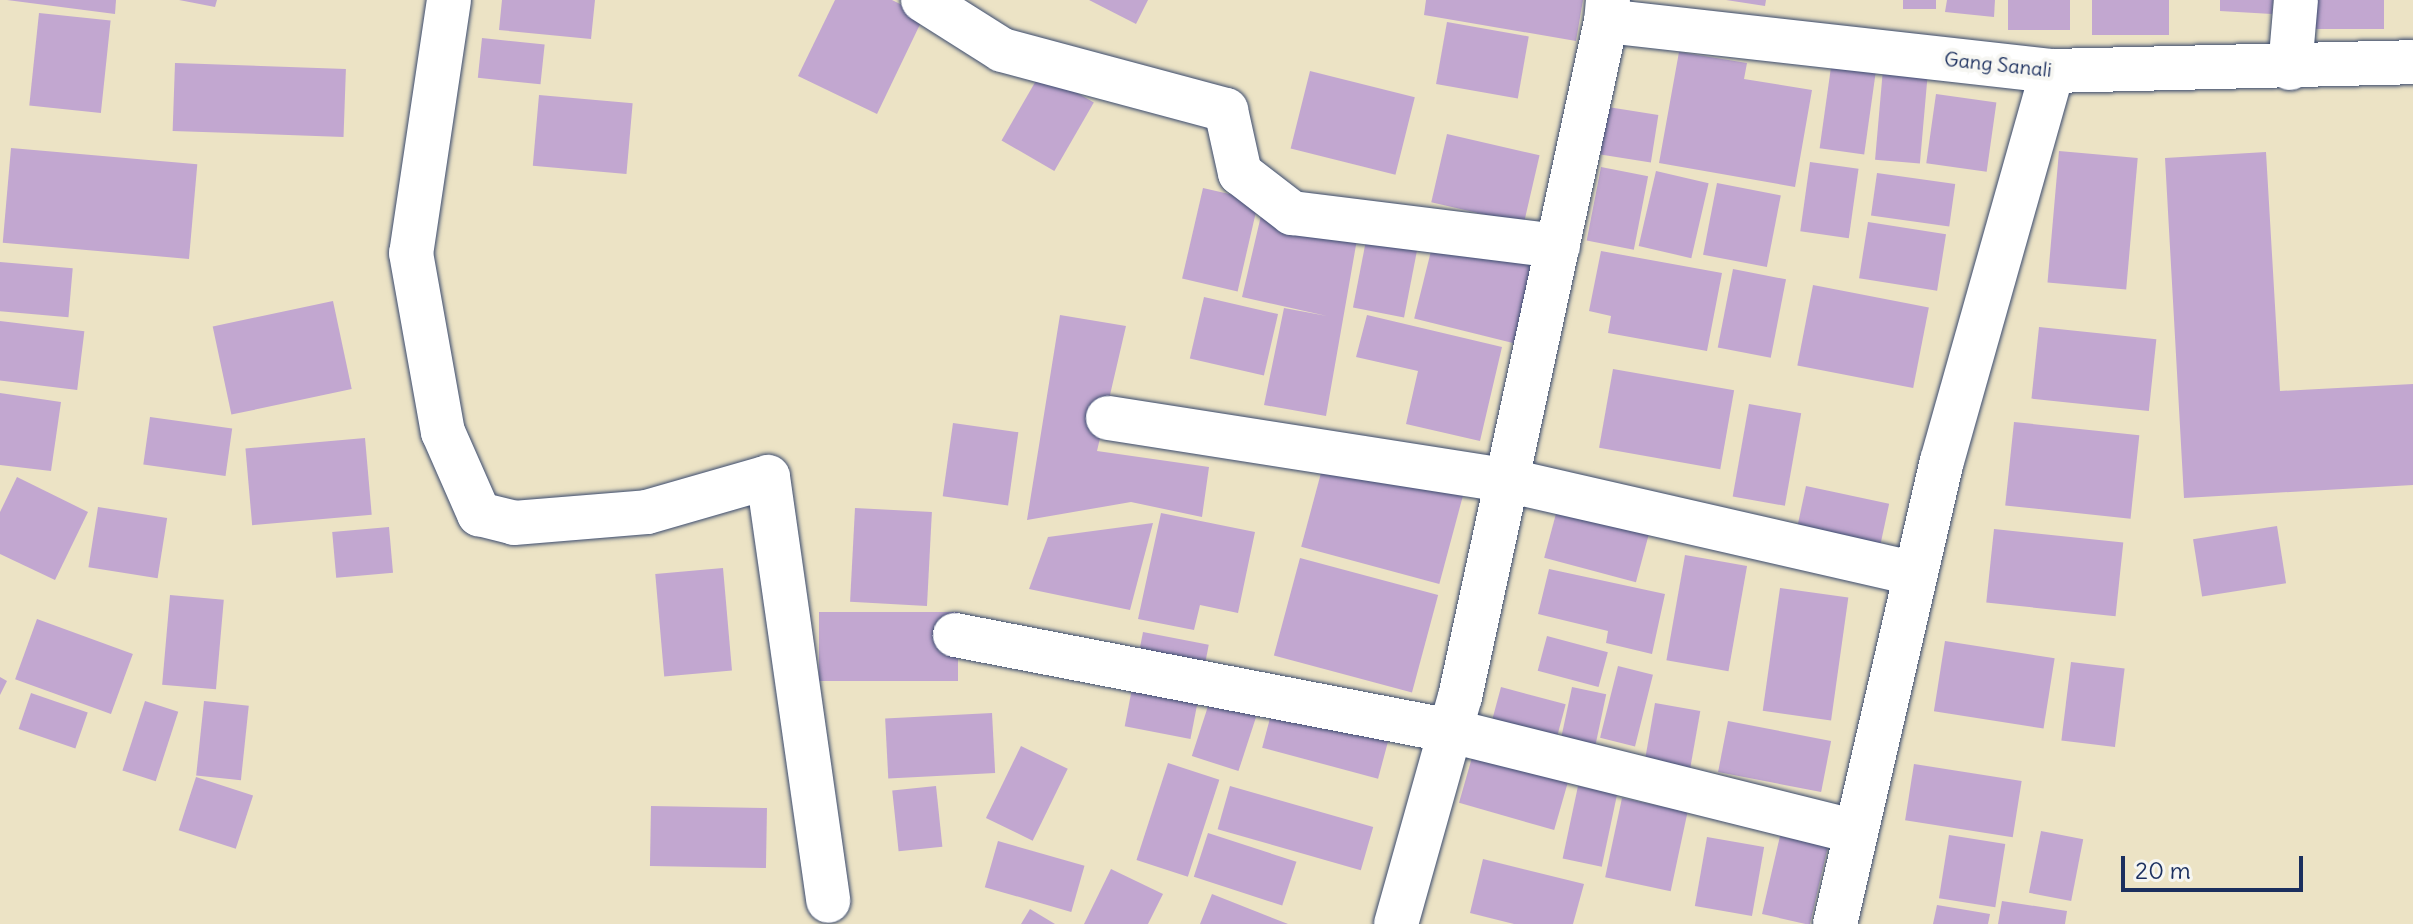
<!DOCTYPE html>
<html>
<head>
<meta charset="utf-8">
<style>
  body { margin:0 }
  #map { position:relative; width:2413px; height:924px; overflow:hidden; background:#ece3c5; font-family:Delius,sans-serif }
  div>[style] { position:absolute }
  .building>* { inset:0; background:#c2a7d0; transform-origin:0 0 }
  .roads { filter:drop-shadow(0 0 2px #3a4a6d) drop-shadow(0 0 2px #3a4a6d) }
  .street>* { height:44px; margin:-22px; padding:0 22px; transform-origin:22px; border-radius:22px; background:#fff }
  span { translate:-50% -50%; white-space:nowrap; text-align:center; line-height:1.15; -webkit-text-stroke:8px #f6f6f2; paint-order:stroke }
  .street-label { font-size:20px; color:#1b2f5e }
  .scale { position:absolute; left:2121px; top:856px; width:182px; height:36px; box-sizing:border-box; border:4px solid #1b2f5e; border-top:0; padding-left:10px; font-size:24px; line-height:28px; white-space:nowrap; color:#1b2f5e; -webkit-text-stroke:6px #f6f6f2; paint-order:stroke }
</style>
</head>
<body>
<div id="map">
  <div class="building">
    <i style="clip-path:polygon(7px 0,116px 0,115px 14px)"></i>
    <i style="clip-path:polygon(179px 0,217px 0,215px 7px)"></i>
    <i style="clip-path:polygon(502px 0,595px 0,591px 39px,499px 30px)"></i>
    <i style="clip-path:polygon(835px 0,892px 0,924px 16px,877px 114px,798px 76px)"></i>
    <i style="clip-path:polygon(1089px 0,1148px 0,1136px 24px)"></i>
    <i style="clip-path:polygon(1426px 0,1583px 0,1576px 41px,1424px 15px)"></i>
    <i style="clip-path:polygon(1726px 0,1766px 0,1765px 6px)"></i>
    <i style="left:1903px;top:0;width:33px;height:9px"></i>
    <i style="clip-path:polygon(1947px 0,1995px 0,1994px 17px,1945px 12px)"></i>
    <i style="left:2008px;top:0;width:62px;height:30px"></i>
    <i style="left:2092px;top:0;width:77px;height:35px"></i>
    <i style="clip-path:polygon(2220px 0,2273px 0,2272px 14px,2220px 11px)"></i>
    <i style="left:2315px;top:0;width:69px;height:29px"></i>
    <i style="left:39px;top:13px;width:72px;height:93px;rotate:6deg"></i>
    <i style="left:1447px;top:22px;width:83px;height:63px;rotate:10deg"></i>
    <i style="left:482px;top:38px;width:63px;height:40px;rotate:6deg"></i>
    <i style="clip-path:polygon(1679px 52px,1747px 63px,1744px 79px,1812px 90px,1795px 187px,1659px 163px)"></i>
    <i style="left:1832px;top:60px;width:45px;height:89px;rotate:8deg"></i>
    <i style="left:175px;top:63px;width:171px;height:68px;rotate:2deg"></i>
    <i style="left:1883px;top:69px;width:45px;height:91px;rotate:5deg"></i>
    <i style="left:1310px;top:71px;width:108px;height:80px;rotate:14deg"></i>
    <i style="left:1041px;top:72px;width:61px;height:79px;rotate:30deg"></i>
    <i style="left:1936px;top:94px;width:61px;height:70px;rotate:8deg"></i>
    <i style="left:539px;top:95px;width:94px;height:71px;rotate:5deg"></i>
    <i style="left:1608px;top:107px;width:51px;height:48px;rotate:9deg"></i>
    <i style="left:1447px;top:134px;width:95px;height:70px;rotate:13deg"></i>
    <i style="left:11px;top:148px;width:187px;height:95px;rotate:5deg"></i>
    <i style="left:2059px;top:151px;width:79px;height:132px;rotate:5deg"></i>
    <i style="clip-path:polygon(2266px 152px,2280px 391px,2413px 384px,2413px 485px,2184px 498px,2165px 158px)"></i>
    <i style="left:1810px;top:162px;width:49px;height:70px;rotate:8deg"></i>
    <i style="left:1601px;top:167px;width:48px;height:75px;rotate:11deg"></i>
    <i style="left:1656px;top:171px;width:54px;height:77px;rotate:13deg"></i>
    <i style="left:1877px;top:173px;width:79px;height:43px;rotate:8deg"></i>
    <i style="left:1717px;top:183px;width:65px;height:73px;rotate:11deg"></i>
    <i style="left:1203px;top:188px;width:57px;height:93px;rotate:13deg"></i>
    <i style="clip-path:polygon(1263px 207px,1359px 228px,1326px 416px,1264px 405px,1284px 308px,1327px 316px,1242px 297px)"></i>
    <i style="left:1868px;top:222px;width:79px;height:57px;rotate:9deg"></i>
    <i style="left:1369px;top:225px;width:52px;height:84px;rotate:11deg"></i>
    <i style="left:1435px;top:235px;width:109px;height:86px;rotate:14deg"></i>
    <i style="clip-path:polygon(1601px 251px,1722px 273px,1707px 351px,1608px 333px,1611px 316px,1589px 311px)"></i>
    <i style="left:0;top:262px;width:73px;height:49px;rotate:5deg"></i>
    <i style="left:1733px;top:269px;width:54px;height:80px;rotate:11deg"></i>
    <i style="left:1813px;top:285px;width:118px;height:82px;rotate:11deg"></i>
    <i style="left:1204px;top:297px;width:76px;height:63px;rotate:13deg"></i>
    <i style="left:333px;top:301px;width:90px;height:123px;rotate:78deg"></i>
    <i style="clip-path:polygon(1060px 315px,1126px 326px,1097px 451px,1209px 467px,1202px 517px,1131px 502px,1027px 520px)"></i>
    <i style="clip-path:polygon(1367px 315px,1502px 347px,1480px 441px,1406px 424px,1418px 371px,1356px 357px)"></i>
    <i style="left:0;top:321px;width:85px;height:59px;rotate:7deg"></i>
    <i style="left:2039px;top:327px;width:118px;height:72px;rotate:6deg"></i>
    <i style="left:1613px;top:369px;width:123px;height:80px;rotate:10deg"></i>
    <i style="clip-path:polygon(0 393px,61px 402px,51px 471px,0 465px)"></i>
    <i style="left:1749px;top:404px;width:53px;height:94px;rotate:10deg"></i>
    <i style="left:150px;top:417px;width:83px;height:48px;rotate:8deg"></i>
    <i style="left:2014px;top:422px;width:126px;height:84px;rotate:6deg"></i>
    <i style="left:953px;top:423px;width:66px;height:74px;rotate:8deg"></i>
    <i style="left:365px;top:438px;width:77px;height:120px;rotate:85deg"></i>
    <i style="left:1325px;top:458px;width:143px;height:92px;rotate:15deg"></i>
    <i style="clip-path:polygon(17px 477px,88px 512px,55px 580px,0 554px,0 512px)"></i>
    <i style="left:1806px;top:486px;width:85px;height:49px;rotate:12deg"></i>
    <i style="left:1561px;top:495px;width:95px;height:65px;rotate:15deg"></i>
    <i style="left:98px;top:507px;width:70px;height:61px;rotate:9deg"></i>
    <i style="left:855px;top:508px;width:77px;height:94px;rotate:3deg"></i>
    <i style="clip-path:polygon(1161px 513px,1255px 532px,1238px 613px,1200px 605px,1194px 630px,1138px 619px)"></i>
    <i style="clip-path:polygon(1153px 523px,1130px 610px,1029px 589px,1048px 537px)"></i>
    <i style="left:2277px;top:526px;width:58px;height:85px;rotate:81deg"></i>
    <i style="left:389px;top:527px;width:46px;height:57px;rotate:85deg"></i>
    <i style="left:1994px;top:529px;width:130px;height:74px;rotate:6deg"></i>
    <i style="left:1685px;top:555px;width:63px;height:107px;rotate:10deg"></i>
    <i style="left:1300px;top:558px;width:143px;height:101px;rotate:15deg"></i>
    <i style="left:723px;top:568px;width:103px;height:68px;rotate:85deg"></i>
    <i style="clip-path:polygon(1549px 569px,1665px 594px,1652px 654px,1606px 643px,1608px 631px,1538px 614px)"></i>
    <i style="left:1780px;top:588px;width:69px;height:124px;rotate:8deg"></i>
    <i style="left:170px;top:595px;width:54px;height:90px;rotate:5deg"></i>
    <i style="left:819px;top:612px;width:139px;height:69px"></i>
    <i style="left:37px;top:619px;width:102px;height:64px;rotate:20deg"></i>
    <i style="left:1143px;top:632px;width:67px;height:96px;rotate:11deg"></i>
    <i style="left:1547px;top:636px;width:63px;height:36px;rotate:15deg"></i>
    <i style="left:1945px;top:641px;width:111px;height:71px;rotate:9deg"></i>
    <i style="left:2071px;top:662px;width:54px;height:79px;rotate:7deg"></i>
    <i style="left:1618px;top:666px;width:36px;height:74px;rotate:14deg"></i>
    <i style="clip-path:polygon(0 677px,7px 681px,0 695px)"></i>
    <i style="left:1280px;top:681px;width:120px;height:69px;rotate:15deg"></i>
    <i style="left:1501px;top:687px;width:67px;height:42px;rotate:15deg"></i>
    <i style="left:1572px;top:687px;width:35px;height:63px;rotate:12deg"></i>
    <i style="left:31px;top:693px;width:60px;height:38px;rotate:19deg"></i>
    <i style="left:1211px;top:697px;width:49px;height:62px;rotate:18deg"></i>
    <i style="left:145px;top:701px;width:35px;height:73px;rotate:18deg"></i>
    <i style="left:204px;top:701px;width:45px;height:75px;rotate:6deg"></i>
    <i style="left:1655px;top:703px;width:46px;height:61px;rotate:10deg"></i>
    <i style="left:992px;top:713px;width:60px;height:107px;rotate:87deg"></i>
    <i style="left:1728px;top:721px;width:105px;height:52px;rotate:11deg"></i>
    <i style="left:1021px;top:746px;width:52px;height:80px;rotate:26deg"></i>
    <i style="left:1475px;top:747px;width:99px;height:58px;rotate:16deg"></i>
    <i style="left:1168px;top:763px;width:54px;height:102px;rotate:18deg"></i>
    <i style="left:1914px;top:764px;width:109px;height:57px;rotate:9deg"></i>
    <i style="left:196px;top:777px;width:60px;height:56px;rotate:18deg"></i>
    <i style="left:936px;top:786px;width:61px;height:44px;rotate:84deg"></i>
    <i style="left:1230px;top:786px;width:149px;height:45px;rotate:16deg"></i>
    <i style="left:1578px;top:786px;width:40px;height:74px;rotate:12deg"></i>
    <i style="left:1622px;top:798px;width:67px;height:81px;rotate:12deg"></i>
    <i style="left:651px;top:806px;width:116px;height:60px;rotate:1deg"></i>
    <i style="left:2041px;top:831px;width:43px;height:63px;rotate:11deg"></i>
    <i style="left:1208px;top:833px;width:93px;height:46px;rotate:18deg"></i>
    <i style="left:1949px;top:835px;width:57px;height:64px;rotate:9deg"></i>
    <i style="left:1780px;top:836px;width:49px;height:80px;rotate:13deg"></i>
    <i style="left:1707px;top:837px;width:58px;height:70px;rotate:10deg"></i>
    <i style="left:998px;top:841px;width:90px;height:48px;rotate:16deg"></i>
    <i style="clip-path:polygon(1483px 859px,1584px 884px,1573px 924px,1514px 924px,1470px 913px)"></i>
    <i style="clip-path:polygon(1111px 869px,1163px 894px,1148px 924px,1084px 924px)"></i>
    <i style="clip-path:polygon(1212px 894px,1288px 924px,1200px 924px)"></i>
    <i style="clip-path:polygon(2002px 901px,2067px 911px,2065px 924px,1998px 924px)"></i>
    <i style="clip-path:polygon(1937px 905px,1990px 914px,1988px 924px,1933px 924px)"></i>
    <i style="clip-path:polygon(1030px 909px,1055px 924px,1021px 924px)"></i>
  </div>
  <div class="roads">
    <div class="street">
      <i style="left:449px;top:0;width:256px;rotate:98.5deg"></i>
      <i style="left:411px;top:253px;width:182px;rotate:79.9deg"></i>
      <i style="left:443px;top:432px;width:90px;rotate:66.3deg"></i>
      <i style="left:479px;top:514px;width:36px;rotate:14deg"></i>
      <i style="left:514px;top:523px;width:133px;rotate:-4.7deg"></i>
      <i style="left:647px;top:512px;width:126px;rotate:-16.1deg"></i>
      <i style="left:768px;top:477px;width:428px;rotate:81.9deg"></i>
      <i style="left:923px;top:0;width:93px;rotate:32.3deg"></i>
      <i style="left:1002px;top:50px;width:232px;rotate:15deg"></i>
      <i style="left:1226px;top:110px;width:65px;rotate:77.5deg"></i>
      <i style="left:1240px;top:173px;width:66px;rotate:37.6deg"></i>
      <i style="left:1292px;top:213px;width:268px;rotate:7.1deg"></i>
      <i style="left:1608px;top:0;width:21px;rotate:95deg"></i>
      <i style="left:1606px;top:21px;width:449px;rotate:6.4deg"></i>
      <i style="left:2052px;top:71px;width:361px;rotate:-1.4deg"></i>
      <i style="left:2290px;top:68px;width:68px;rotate:-85deg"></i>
      <i style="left:1108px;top:418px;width:403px;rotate:8.9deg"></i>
      <i style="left:1506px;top:480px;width:420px;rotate:12.9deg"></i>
      <i style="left:955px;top:635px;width:505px;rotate:10.95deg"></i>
      <i style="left:1451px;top:731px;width:417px;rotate:14deg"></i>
      <i style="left:1396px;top:924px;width:236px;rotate:-74.3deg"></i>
      <i style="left:1460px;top:697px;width:692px;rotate:-77.81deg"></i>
      <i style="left:1835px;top:924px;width:475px;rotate:-77deg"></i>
      <i style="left:1942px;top:461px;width:405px;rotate:-74.2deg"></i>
    </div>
  </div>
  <div class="street-label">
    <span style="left:1998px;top:64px;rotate:6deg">Gang Sanali</span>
  </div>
  <div class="scale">20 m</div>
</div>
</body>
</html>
